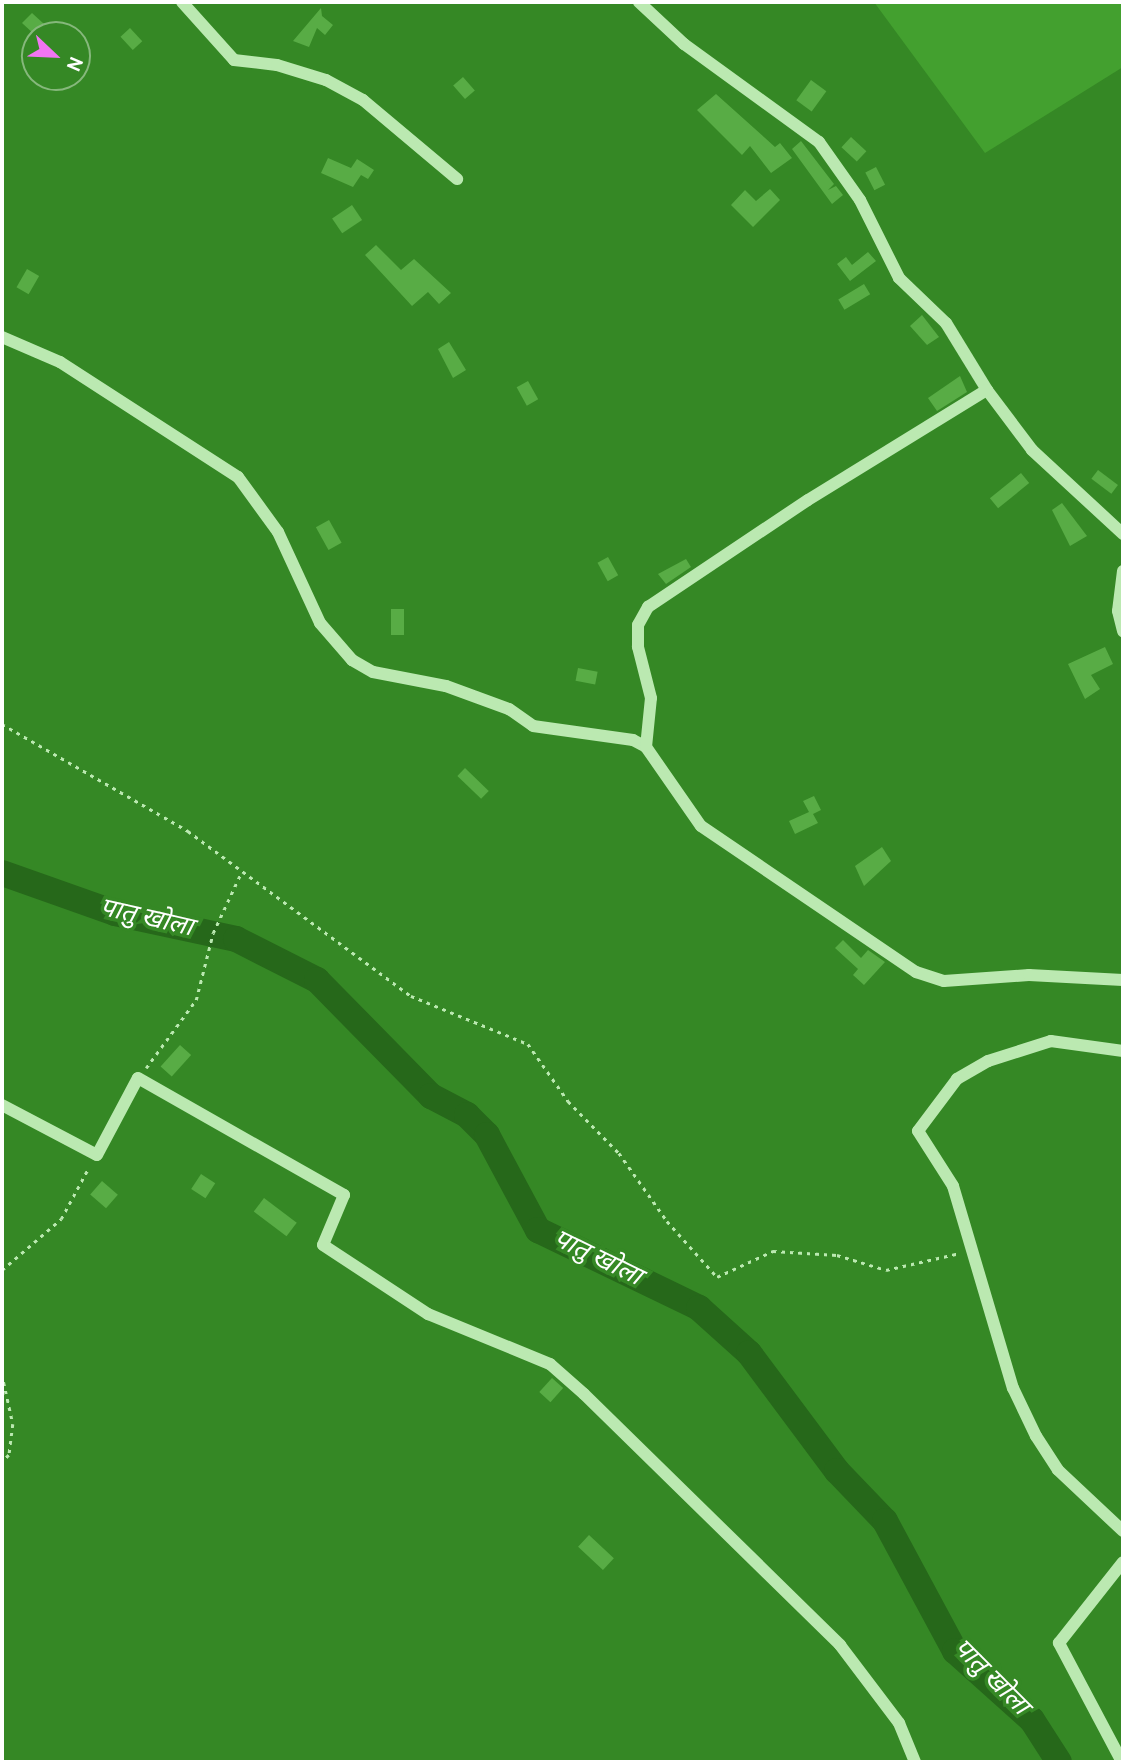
<!DOCTYPE html>
<html>
<head>
<meta charset="utf-8">
<style>
  body { margin:0 }
  #map { position:relative; width:1125px; height:1764px; overflow:hidden; background:#358825; font-family:Overpass,"Noto Sans Devanagari",sans-serif }
  div>[style] { position:absolute }
  .green>* { inset:0; background:#43a02f }
  .river>* { height:26px; margin:-13px; padding:0 13px; transform-origin:13px; border-radius:13px; background:#26681a }
  .building>* { inset:0; background:#58ac45; transform-origin:0 0 }
  .path>* { height:2.5px; margin-top:-1.25px; transform-origin:0; background:repeating-linear-gradient(90deg,#bbe9b1 0 3.5px,transparent 0 8.5px) }
  .minor>* { height:12px; margin:-6px; padding:0 6px; transform-origin:6px; border-radius:6px; background:#bbe9b1 }
  span { translate:-50% -50%; white-space:nowrap; text-align:center; line-height:1.15; -webkit-text-stroke:7px #358825; paint-order:stroke }
  .water-label { font-size:26px; color:#fff; font-style:italic }
  .frame { position:absolute; inset:0; border:4px solid #fff; pointer-events:none }
  .north { position:absolute; left:21px; top:21px; width:70px; height:70px; box-sizing:border-box; background:#358825; border:2px solid #86b87c; border-radius:50%; rotate:113deg; font-size:19px; font-weight:700; line-height:28px; text-align:center; color:#fff }
  .north::after { content:''; display:block; margin:auto; width:24px; height:32px; background:#f175f3; clip-path:polygon(50% 0,100% 100%,50% 72%,0 100%) }
</style>
</head>
<body>
<div id="map">
  <div class="green">
    <i style="clip-path:polygon(874px 2px,1123px 2px,1123px 67px,985px 153px)"></i>
  </div>
  <div class="river">
    <i style="left:2px;top:873px;width:120px;rotate:19.5deg"></i>
    <i style="left:115px;top:913px;width:124px;rotate:12.1deg"></i>
    <i style="left:236px;top:939px;width:91px;rotate:26.8deg"></i>
    <i style="left:317px;top:980px;width:163px;rotate:45.5deg"></i>
    <i style="left:431px;top:1096px;width:41px;rotate:27.8deg"></i>
    <i style="left:467px;top:1115px;width:28px;rotate:45deg"></i>
    <i style="left:487px;top:1135px;width:108px;rotate:61.8deg"></i>
    <i style="left:538px;top:1230px;width:179px;rotate:25.8deg"></i>
    <i style="left:699px;top:1308px;width:67px;rotate:42deg"></i>
    <i style="left:749px;top:1353px;width:147px;rotate:53.3deg"></i>
    <i style="left:837px;top:1471px;width:69px;rotate:46.2deg"></i>
    <i style="left:885px;top:1521px;width:148px;rotate:61.7deg"></i>
    <i style="left:955px;top:1651px;width:103px;rotate:41.9deg"></i>
    <i style="left:1032px;top:1720px;width:50px;rotate:57.3deg"></i>
  </div>
  <div class="building">
    <i style="clip-path:polygon(321px 8px,322px 16px,333px 25px,325px 35px,317px 28px,309px 47px,293px 41px)"></i>
    <i style="clip-path:polygon(32px 13px,56px 35px,35px 35px,22px 23px)"></i>
    <i style="left:130px;top:28px;width:18px;height:13px;rotate:47deg"></i>
    <i style="left:463px;top:77px;width:18px;height:13px;rotate:49deg"></i>
    <i style="left:811px;top:80px;width:19px;height:25px;rotate:36deg"></i>
    <i style="clip-path:polygon(716px 94px,775px 147px,780px 143px,792px 158px,771px 173px,750px 146px,742px 155px,697px 110px)"></i>
    <i style="left:851px;top:137px;width:21px;height:14px;rotate:43deg"></i>
    <i style="clip-path:polygon(801px 141px,834px 184px,828px 190px,836px 186px,843px 195px,832px 204px,792px 149px)"></i>
    <i style="clip-path:polygon(328px 158px,351px 168px,357px 159px,374px 170px,368px 179px,361px 175px,353px 187px,321px 173px)"></i>
    <i style="left:876px;top:167px;width:20px;height:12px;rotate:63deg"></i>
    <i style="clip-path:polygon(770px 189px,780px 200px,753px 227px,731px 205px,745px 190px,756px 201px)"></i>
    <i style="left:352px;top:205px;width:18px;height:24px;rotate:56deg"></i>
    <i style="clip-path:polygon(376px 245px,401px 270px,414px 259px,451px 293px,439px 304px,428px 292px,412px 306px,365px 255px)"></i>
    <i style="clip-path:polygon(868px 252px,876px 261px,850px 281px,837px 264px,846px 257px,852px 265px)"></i>
    <i style="left:27px;top:269px;width:14px;height:21px;rotate:30deg"></i>
    <i style="left:864px;top:284px;width:12px;height:30px;rotate:59deg"></i>
    <i style="clip-path:polygon(922px 315px,939px 337px,927px 345px,910px 326px)"></i>
    <i style="clip-path:polygon(449px 342px,466px 370px,453px 378px,438px 349px)"></i>
    <i style="clip-path:polygon(960px 376px,967px 392px,937px 411px,928px 398px)"></i>
    <i style="left:528px;top:381px;width:21px;height:13px;rotate:61deg"></i>
    <i style="left:1098px;top:470px;width:25px;height:11px;rotate:37deg"></i>
    <i style="left:1021px;top:473px;width:13px;height:40px;rotate:51deg"></i>
    <i style="clip-path:polygon(1062px 503px,1087px 536px,1070px 546px,1052px 510px)"></i>
    <i style="left:329px;top:520px;width:26px;height:15px;rotate:61deg"></i>
    <i style="left:608px;top:557px;width:21px;height:12px;rotate:61deg"></i>
    <i style="clip-path:polygon(686px 559px,691px 567px,666px 584px,658px 574px)"></i>
    <i style="left:391px;top:609px;width:13px;height:26px"></i>
    <i style="clip-path:polygon(1105px 647px,1113px 664px,1091px 675px,1100px 689px,1085px 699px,1068px 664px)"></i>
    <i style="left:578px;top:668px;width:20px;height:13px;rotate:11deg"></i>
    <i style="left:465px;top:768px;width:33px;height:11px;rotate:44deg"></i>
    <i style="clip-path:polygon(814px 796px,821px 810px,813px 814px,818px 823px,795px 834px,789px 821px,809px 812px,803px 801px)"></i>
    <i style="clip-path:polygon(882px 847px,891px 861px,864px 886px,855px 866px)"></i>
    <i style="clip-path:polygon(843px 940px,861px 958px,868px 950px,885px 962px,864px 985px,853px 975px,858px 969px,835px 948px)"></i>
    <i style="left:180px;top:1045px;width:15px;height:29px;rotate:42deg"></i>
    <i style="left:201px;top:1174px;width:17px;height:18px;rotate:33deg"></i>
    <i style="left:102px;top:1181px;width:21px;height:18px;rotate:41deg"></i>
    <i style="left:264px;top:1198px;width:41px;height:17px;rotate:37deg"></i>
    <i style="left:552px;top:1378px;width:15px;height:19px;rotate:42deg"></i>
    <i style="left:589px;top:1535px;width:34px;height:16px;rotate:43deg"></i>
  </div>
  <div class="path">
    <i style="left:2px;top:724px;width:215px;rotate:29.9deg"></i>
    <i style="left:188px;top:831px;width:277px;rotate:36.5deg"></i>
    <i style="left:411px;top:996px;width:126px;rotate:22.3deg"></i>
    <i style="left:528px;top:1044px;width:70px;rotate:54.9deg"></i>
    <i style="left:568px;top:1101px;width:73px;rotate:45.6deg"></i>
    <i style="left:619px;top:1153px;width:83px;rotate:54.8deg"></i>
    <i style="left:667px;top:1221px;width:75px;rotate:48.2deg"></i>
    <i style="left:717px;top:1277px;width:62px;rotate:-24.9deg"></i>
    <i style="left:773px;top:1251px;width:64px;rotate:3.6deg"></i>
    <i style="left:837px;top:1255px;width:51px;rotate:17deg"></i>
    <i style="left:886px;top:1270px;width:76px;rotate:-12.9deg"></i>
    <i style="left:146px;top:1068px;width:84px;rotate:-53.7deg"></i>
    <i style="left:196px;top:1000px;width:69px;rotate:-75.8deg"></i>
    <i style="left:213px;top:933px;width:66px;rotate:-65deg"></i>
    <i style="left:2px;top:1270px;width:78px;rotate:-40.8deg"></i>
    <i style="left:61px;top:1219px;width:59px;rotate:-61.7deg"></i>
    <i style="left:2px;top:1374px;width:51px;rotate:77.6deg"></i>
    <i style="left:13px;top:1424px;width:31px;rotate:97deg"></i>
    <i style="left:9px;top:1455px;width:10px;rotate:135deg"></i>
  </div>
  <div class="minor">
    <i style="left:182px;top:2px;width:78px;rotate:48.1deg"></i>
    <i style="left:234px;top:60px;width:43px;rotate:6.6deg"></i>
    <i style="left:277px;top:65px;width:51px;rotate:17deg"></i>
    <i style="left:326px;top:80px;width:42px;rotate:28.4deg"></i>
    <i style="left:363px;top:100px;width:123px;rotate:40deg"></i>
    <i style="left:639px;top:2px;width:62px;rotate:43deg"></i>
    <i style="left:684px;top:44px;width:167px;rotate:36deg"></i>
    <i style="left:819px;top:142px;width:71px;rotate:54.7deg"></i>
    <i style="left:860px;top:200px;width:87px;rotate:63.4deg"></i>
    <i style="left:899px;top:278px;width:65px;rotate:43.8deg"></i>
    <i style="left:946px;top:323px;width:79px;rotate:58.5deg"></i>
    <i style="left:987px;top:390px;width:75px;rotate:53.1deg"></i>
    <i style="left:1032px;top:450px;width:124px;rotate:42.7deg"></i>
    <i style="left:2px;top:337px;width:63px;rotate:23.3deg"></i>
    <i style="left:60px;top:362px;width:212px;rotate:32.9deg"></i>
    <i style="left:238px;top:477px;width:68px;rotate:54deg"></i>
    <i style="left:278px;top:532px;width:100px;rotate:65.2deg"></i>
    <i style="left:320px;top:623px;width:49px;rotate:49.1deg"></i>
    <i style="left:352px;top:660px;width:24px;rotate:30deg"></i>
    <i style="left:373px;top:672px;width:74px;rotate:10.9deg"></i>
    <i style="left:446px;top:686px;width:67px;rotate:20.1deg"></i>
    <i style="left:509px;top:709px;width:29px;rotate:35deg"></i>
    <i style="left:533px;top:726px;width:101px;rotate:8deg"></i>
    <i style="left:633px;top:740px;width:15px;rotate:28deg"></i>
    <i style="left:646px;top:747px;width:96px;rotate:55.2deg"></i>
    <i style="left:701px;top:826px;width:260px;rotate:34.2deg"></i>
    <i style="left:916px;top:972px;width:29px;rotate:18deg"></i>
    <i style="left:944px;top:981px;width:85px;rotate:-4deg"></i>
    <i style="left:1029px;top:975px;width:94px;rotate:3deg"></i>
    <i style="left:1123px;top:571px;width:40px;rotate:97.1deg"></i>
    <i style="left:1118px;top:611px;width:21px;rotate:76deg"></i>
    <i style="left:646px;top:747px;width:49px;rotate:-84.2deg"></i>
    <i style="left:651px;top:698px;width:53px;rotate:-104.3deg"></i>
    <i style="left:638px;top:647px;width:22px;rotate:-90deg"></i>
    <i style="left:638px;top:625px;width:21px;rotate:-61deg"></i>
    <i style="left:648px;top:607px;width:192px;rotate:-33.8deg"></i>
    <i style="left:808px;top:500px;width:210px;rotate:-31.6deg"></i>
    <i style="left:1123px;top:1051px;width:73px;rotate:-172.1deg"></i>
    <i style="left:1051px;top:1041px;width:66px;rotate:162.4deg"></i>
    <i style="left:988px;top:1061px;width:36px;rotate:150deg"></i>
    <i style="left:957px;top:1079px;width:65px;rotate:126.9deg"></i>
    <i style="left:918px;top:1131px;width:65px;rotate:57.5deg"></i>
    <i style="left:953px;top:1186px;width:211px;rotate:73.5deg"></i>
    <i style="left:1013px;top:1388px;width:53px;rotate:64.4deg"></i>
    <i style="left:1036px;top:1436px;width:40px;rotate:57.1deg"></i>
    <i style="left:1058px;top:1470px;width:89px;rotate:43.2deg"></i>
    <i style="left:2px;top:1105px;width:107px;rotate:27.8deg"></i>
    <i style="left:97px;top:1155px;width:87px;rotate:-62deg"></i>
    <i style="left:138px;top:1078px;width:237px;rotate:29.6deg"></i>
    <i style="left:344px;top:1195px;width:54px;rotate:112.8deg"></i>
    <i style="left:323px;top:1245px;width:126px;rotate:33.3deg"></i>
    <i style="left:428px;top:1314px;width:132px;rotate:22.3deg"></i>
    <i style="left:550px;top:1364px;width:45px;rotate:41.4deg"></i>
    <i style="left:584px;top:1394px;width:359px;rotate:44.4deg"></i>
    <i style="left:840px;top:1645px;width:98px;rotate:52.9deg"></i>
    <i style="left:899px;top:1723px;width:42px;rotate:67.7deg"></i>
    <i style="left:1122px;top:1762px;width:135px;rotate:-117.9deg"></i>
    <i style="left:1059px;top:1643px;width:103px;rotate:-51.7deg"></i>
  </div>
  <div class="water-label">
    <span style="left:146px;top:919px;rotate:13deg">पातु खोला</span>
    <span style="left:597px;top:1259px;rotate:26deg">पातु खोला</span>
    <span style="left:990px;top:1678px;rotate:45deg">पातु खोला</span>
  </div>
  <div class="frame"></div>
  <div class="north">N</div>
</div>
</body>
</html>
